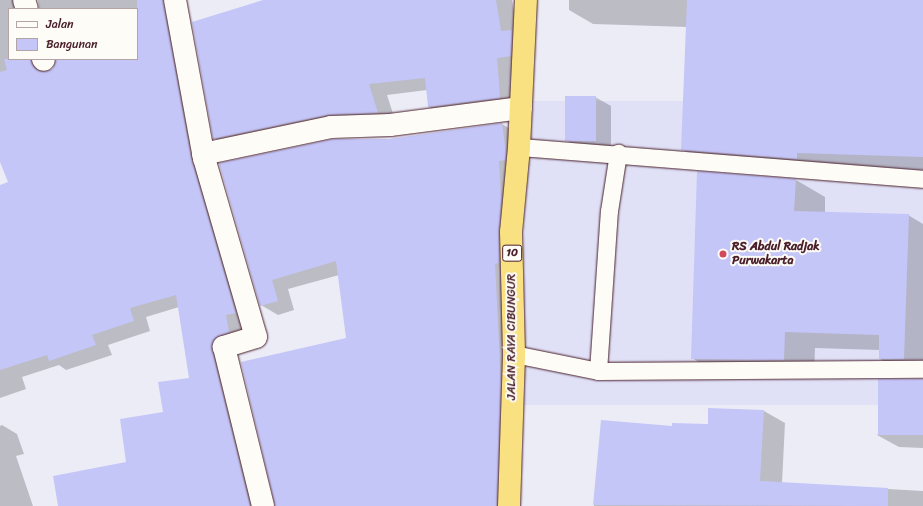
<!DOCTYPE html>
<html>
<head>
<meta charset="utf-8">
<style>
  body { margin:0 }
  #map { position:relative; width:923px; height:506px; overflow:hidden; background:#ececf7; font-family:Sriracha,sans-serif }
  div>[style] { position:absolute }
  .built>* { inset:0; background:#e0e1f7; transform-origin:0 0 }
  .shadow>* { inset:0; background:#0003 }
  .building>* { inset:0; background:#c5c6f8; transform-origin:0 0 }
  .roads { filter:drop-shadow(0 0 1px #4a1f2b) drop-shadow(0 0 1px #4a1f2b) }
  .lane>* { height:17px; margin:-8.5px; padding:0 8.5px; transform-origin:8.5px; border-radius:8.5px; background:#fdfcf7 }
  .street>* { height:22px; margin:-11px; padding:0 11px; transform-origin:11px; border-radius:11px; background:#fdfcf7 }
  .highway>* { height:22px; margin:-11px; padding:0 11px; transform-origin:11px; border-radius:11px; background:#f9e181 }
  .dots>* { width:11px; height:11px; translate:-50% -50%; box-sizing:border-box; border:2px solid #fdfcf7; border-radius:50% }
  span { translate:-50% -50%; white-space:nowrap; text-align:center; line-height:1.15; -webkit-text-stroke:4px #fdfcf7; paint-order:stroke }
  .shield-label span { padding:1px 3px; background:#fdfcf7; border:1px solid; border-radius:3px; -webkit-text-stroke-width:0 }
  .shield-label { font-size:11px; color:#4a1f2b; font-weight:700 }
  .poi-label { font-size:12px; color:#4a1f2b; font-weight:700 }
  .left { translate:0 -50%; text-align:left }
  .street-label { font-size:12px; color:#4a1f2b }
  .legend { position:absolute; left:8px; top:8px; width:130px; height:52px; box-sizing:border-box; background:#fdfcf7; border:1px solid #b5a4a5; margin:0; padding:5px 7px; list-style:none; font-size:12px; color:#4a1f2b }
  .legend li { display:flex; align-items:center; gap:8px; height:20px }
  .legend b { width:20px; border:1px solid #b5a4a5 }
</style>
</head>
<body>
<div id="map">
  <div class="built">
    <i style="left:524px;top:101px;width:399px;height:304px"></i>
  </div>
  <div class="shadow">
    <i style="clip-path:polygon(0 0,33px 0,29px 9px,9px 9px,9px 59px,51px 59px,47px 66px,49px 71px,53px 70px,56px 59px,137px 59px,137px 9px,39px 9px,38px 0,182px 0,179px 12px,252px 322px,245px 342px,232px 347px,266px 506px,59px 506px,127px 463px,190px 378px,179px 307px,146px 317px,150px 331px,108px 345px,112px 355px,66px 370px,59px 365px,22px 377px,26px 389px,0 398px,0 186px,9px 183px,0 159px)"></i>
    <i style="clip-path:polygon(264px 0,512px 0,518px 34px,518px 108px,448px 118px,429px 107px,427px 90px,387px 95px,396px 123px,233px 149px,214px 138px)"></i>
    <i style="clip-path:polygon(569px 0,923px 0,923px 170px,706px 163px,682px 149px,687px 27px,593px 24px,569px 10px)"></i>
    <i style="clip-path:polygon(595px 97px,611px 106px,611px 151px,582px 149px,566px 140px)"></i>
    <i style="clip-path:polygon(502px 124px,519px 134px,514px 506px,276px 506px,347px 338px,339px 275px,288px 289px,294px 310px,278px 315px,261px 305px,220px 164px)"></i>
    <i style="clip-path:polygon(796px 180px,825px 197px,825px 213px,908px 215px,923px 224px,923px 376px,909px 376px,880px 359px,880px 350px,815px 348px,814px 376px,721px 376px,692px 358px)"></i>
    <i style="clip-path:polygon(923px 380px,923px 448px,899px 447px,877px 435px)"></i>
    <i style="clip-path:polygon(709px 409px,764px 411px,785px 423px,782px 483px,923px 491px,923px 506px,594px 506px,602px 422px,673px 428px,709px 425px)"></i>
    <i style="clip-path:polygon(2px 425px,17px 434px,24px 454px,16px 456px,33px 506px,0 506px,0 426px)"></i>
  </div>
  <div class="building">
    <i style="clip-path:polygon(137px 0,163px 0,191px 157px,236px 313px,226px 315px,229px 332px,215px 339px,212px 350px,250px 506px,58px 506px,53px 476px,126px 462px,120px 419px,163px 412px,158px 382px,189px 378px,176px 295px,130px 308px,134px 321px,92px 335px,96px 345px,49px 361px,47px 355px,0 370px,0 185px,8px 182px,0 162px,0 72px,7px 70px,4px 59px,31px 59px,34px 68px,41px 72px,53px 69px,56px 59px,137px 59px)"></i>
    <i style="clip-path:polygon(263px 0,496px 0,501px 31px,512px 30px,511px 56px,497px 58px,500px 98px,428px 107px,425px 78px,369px 84px,378px 113px,328px 115px,213px 139px,192px 22px)"></i>
    <i style="clip-path:polygon(687px 0,923px 0,923px 157px,797px 153px,797px 159px,681px 150px)"></i>
    <i style="left:565px;top:96px;width:31px;height:45px"></i>
    <i style="clip-path:polygon(502px 123px,506px 154px,505px 160px,499px 161px,501px 201px,499px 263px,495px 264px,501px 384px,497px 506px,275px 506px,241px 362px,346px 338px,336px 261px,272px 280px,278px 301px,260px 306px,219px 163px,333px 139px,389px 139px)"></i>
    <i style="clip-path:polygon(697px 171px,796px 179px,794px 211px,909px 214px,904px 359px,879px 359px,879px 335px,785px 332px,784px 360px,691px 359px)"></i>
    <i style="left:878px;top:379px;width:45px;height:56px"></i>
    <i style="clip-path:polygon(708px 408px,764px 410px,760px 481px,888px 488px,888px 506px,593px 505px,601px 420px,672px 426px,672px 423px,708px 424px)"></i>
  </div>
  <div class="roads">
    <div class="lane">
      <i style="left:519px;top:147px;width:405px;rotate:4.5deg"></i>
      <i style="left:514px;top:354px;width:86px;rotate:11.4deg"></i>
      <i style="left:598px;top:371px;width:325px;rotate:-0.4deg"></i>
      <i style="left:598px;top:371px;width:160px;rotate:-86.1deg"></i>
      <i style="left:609px;top:211px;width:59px;rotate:-81.2deg"></i>
    </div>
    <div class="street">
      <i style="left:24px;top:0;width:9px;rotate:72deg"></i>
      <i style="left:175px;top:0;width:161px;rotate:79.6deg"></i>
      <i style="left:204px;top:158px;width:186px;rotate:73.8deg"></i>
      <i style="left:256px;top:337px;width:34px;rotate:163deg"></i>
      <i style="left:224px;top:347px;width:164px;rotate:76.2deg"></i>
      <i style="left:43px;top:59px;width:1px;rotate:45deg"></i>
      <i style="left:203px;top:154px;width:131px;rotate:-11.9deg"></i>
      <i style="left:331px;top:127px;width:59px;rotate:-1.9deg"></i>
      <i style="left:390px;top:125px;width:132px;rotate:-7.4deg"></i>
    </div>
    <div class="highway">
      <i style="left:509px;top:506px;width:152px;rotate:-88.1deg"></i>
      <i style="left:514px;top:354px;width:122px;rotate:-91.4deg"></i>
      <i style="left:511px;top:232px;width:85px;rotate:-84.6deg"></i>
      <i style="left:519px;top:147px;width:147px;rotate:-87.3deg"></i>
    </div>
  </div>
  <div class="dots">
    <i style="left:723px;top:254px;background:#d1495b"></i>
  </div>
  <div class="shield-label">
    <span style="left:512px;top:253px">10</span>
  </div>
  <div class="poi-label">
    <span class="left" style="left:732px;top:254px">RS Abdul Radjak<br>Purwakarta</span>
  </div>
  <div class="street-label">
    <span style="left:512px;top:337px;rotate:-90deg">JALAN RAYA CIBUNGUR</span>
  </div>
  <ul class="legend">
  <li><b style="height:5px;background:#fdfcf7"></b>Jalan</li>
  <li><b style="height:11px;background:#c5c6f8"></b>Bangunan</li>
  </ul>
</div>
</body>
</html>
